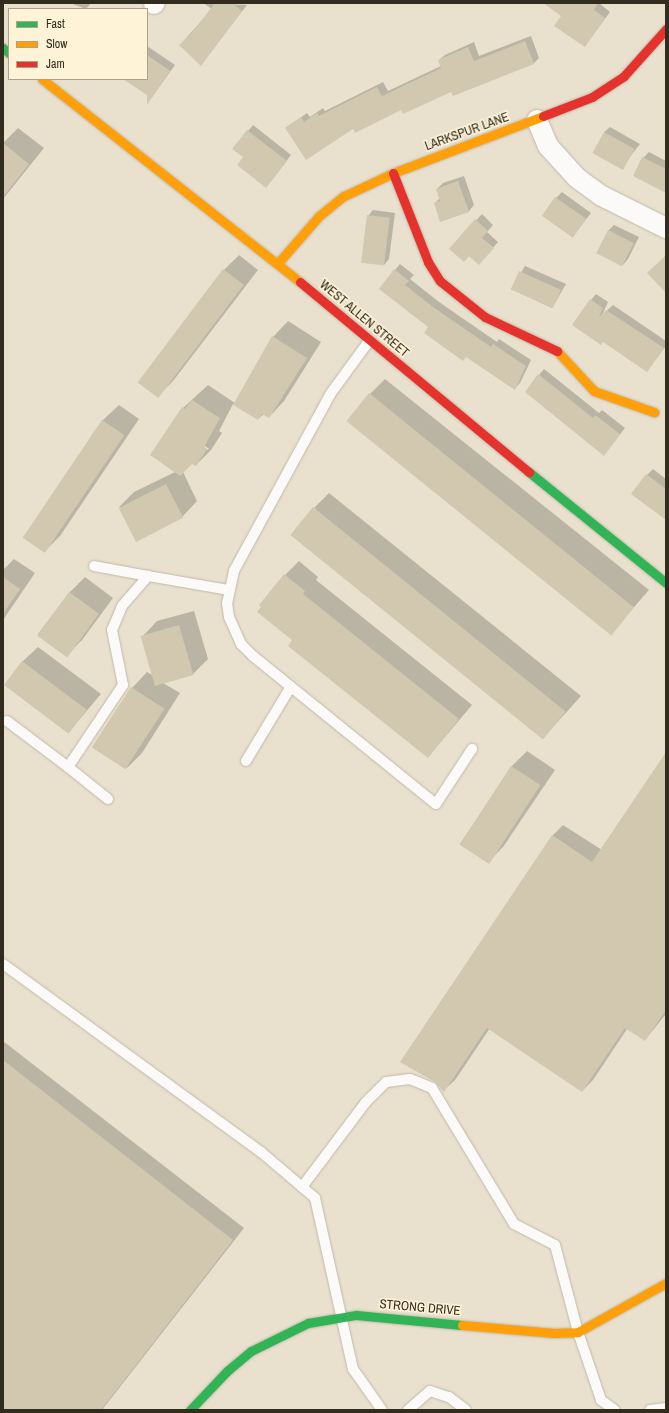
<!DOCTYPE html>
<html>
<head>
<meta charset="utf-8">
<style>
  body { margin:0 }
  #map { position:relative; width:669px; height:1413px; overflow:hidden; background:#e9e1cd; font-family:"Archivo Narrow",sans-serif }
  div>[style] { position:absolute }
  .shadow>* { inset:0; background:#0003 }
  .building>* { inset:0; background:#d1c8af; transform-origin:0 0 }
  .roads { filter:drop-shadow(0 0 1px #bfb9a9) drop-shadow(0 0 1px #bfb9a9) }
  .lane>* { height:10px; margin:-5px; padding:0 5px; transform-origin:5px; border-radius:5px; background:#fcfaf8 }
  .street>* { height:20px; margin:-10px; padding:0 10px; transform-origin:10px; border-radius:10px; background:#fcfaf8 }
  .fast>* { height:9px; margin:-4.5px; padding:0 4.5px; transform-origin:4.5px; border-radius:4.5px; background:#30b455 }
  .slow>* { height:9px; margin:-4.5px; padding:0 4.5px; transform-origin:4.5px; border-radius:4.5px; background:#ff9f0a }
  .jam>* { height:9px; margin:-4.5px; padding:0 4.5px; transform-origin:4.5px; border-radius:4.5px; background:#e5322d }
  span { translate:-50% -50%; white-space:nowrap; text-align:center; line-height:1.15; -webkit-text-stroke:3px #fff3d7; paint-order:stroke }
  .street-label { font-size:13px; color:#312c1e }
  .frame { position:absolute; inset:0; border:4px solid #312c1e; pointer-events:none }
  .legend { position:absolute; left:8px; top:8px; width:140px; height:72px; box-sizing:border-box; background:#fff3d7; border:1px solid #ada38d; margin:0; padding:5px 7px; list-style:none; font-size:12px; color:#312c1e }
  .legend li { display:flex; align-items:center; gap:8px; height:20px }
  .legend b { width:20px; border:1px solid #ada38d }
</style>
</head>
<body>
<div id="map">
  <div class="shadow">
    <i style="clip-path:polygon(70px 3px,91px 3px,86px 9px)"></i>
    <i style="clip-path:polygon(203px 3px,247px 5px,201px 64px,180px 45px,212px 9px)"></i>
    <i style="clip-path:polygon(545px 3px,599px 3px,610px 12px,585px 46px,563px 15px)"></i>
    <i style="clip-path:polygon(531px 36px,539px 58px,533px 64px,451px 90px,353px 128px,286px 128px,307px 113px,310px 117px,323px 108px,325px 111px,383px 82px,388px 91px,441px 66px,439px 60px,445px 55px,474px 42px,479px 56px)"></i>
    <i style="clip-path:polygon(147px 46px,175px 65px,152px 97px,125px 79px,147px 79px)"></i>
    <i style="clip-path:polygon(253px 125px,291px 155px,271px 181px,245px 157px,248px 131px)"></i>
    <i style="clip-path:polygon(610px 127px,640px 144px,621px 168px,604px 132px)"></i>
    <i style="clip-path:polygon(18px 128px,44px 148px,3px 199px,3px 143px)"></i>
    <i style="clip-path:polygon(649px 152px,666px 161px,666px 191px,643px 158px)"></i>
    <i style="clip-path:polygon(464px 176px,474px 205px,469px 211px,441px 221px,435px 203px,440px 198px,437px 189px,443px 183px)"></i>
    <i style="clip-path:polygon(562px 192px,591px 213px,572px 237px,556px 198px)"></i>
    <i style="clip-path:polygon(373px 210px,395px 213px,389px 259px,384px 265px,368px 216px)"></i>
    <i style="clip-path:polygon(482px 214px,493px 225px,487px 232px,498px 242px,484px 258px,470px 255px,464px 261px,450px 248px)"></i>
    <i style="clip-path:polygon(614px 225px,639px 237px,628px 259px,623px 265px,608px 231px)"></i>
    <i style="clip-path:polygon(239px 255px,258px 270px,173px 381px,158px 396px,224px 270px)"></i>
    <i style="clip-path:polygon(400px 264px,414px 275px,410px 279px,439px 302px,497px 342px,499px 339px,531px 360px,520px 383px,515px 388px,429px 327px,395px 270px)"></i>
    <i style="clip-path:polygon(525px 266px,566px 284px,552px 308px,511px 289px)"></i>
    <i style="clip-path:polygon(596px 294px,608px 302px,602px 315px,613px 305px,666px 341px,666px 346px,647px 371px,604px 341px,591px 300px)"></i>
    <i style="clip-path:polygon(evenodd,288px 321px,321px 342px,284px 401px,269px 417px,264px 414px,258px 419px,233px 404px,219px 431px,222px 433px,211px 450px,196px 465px,192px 463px,183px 472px,197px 501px,182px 517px,119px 507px,134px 492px,175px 472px,183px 408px,208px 385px,235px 403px,273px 337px,288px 321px,201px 443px,209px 449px,207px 450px,201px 443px)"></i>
    <i style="clip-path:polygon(544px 369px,599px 413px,602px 410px,625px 428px,604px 455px,539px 375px)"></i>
    <i style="clip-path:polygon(385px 379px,649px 590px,612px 632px,370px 394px)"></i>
    <i style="clip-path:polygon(119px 405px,139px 419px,60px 536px,44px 552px,24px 538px,103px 420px)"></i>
    <i style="clip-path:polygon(653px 469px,666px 479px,666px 519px,647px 475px)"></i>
    <i style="clip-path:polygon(329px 493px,581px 696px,544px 737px,314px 508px)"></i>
    <i style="clip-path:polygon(14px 559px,35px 573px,3px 620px,3px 570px)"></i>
    <i style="clip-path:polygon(299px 561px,318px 577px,316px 580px,472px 705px,428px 757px,294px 640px,285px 575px)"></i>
    <i style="clip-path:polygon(85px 577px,113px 598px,82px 640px,67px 655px,38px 634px,70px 592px)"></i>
    <i style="clip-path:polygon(194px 611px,208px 659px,193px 674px,163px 683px,180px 693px,142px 753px,127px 768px,132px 688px,147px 672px,154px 676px,142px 637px,157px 621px)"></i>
    <i style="clip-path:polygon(38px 647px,101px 694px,68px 733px,22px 662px)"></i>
    <i style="clip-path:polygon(527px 751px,555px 770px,503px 847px,488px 862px,460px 844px,512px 766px)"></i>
    <i style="clip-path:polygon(666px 754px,666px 1014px,645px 1040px,627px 1029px,593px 1080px,582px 1091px,490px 1028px,455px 1080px,444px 1090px,552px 836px,563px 825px,602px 850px)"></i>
    <i style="clip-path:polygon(3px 1041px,244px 1228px,102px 1410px,3px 1410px)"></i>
  </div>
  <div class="building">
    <i style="clip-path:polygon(215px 3px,232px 3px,242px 11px,201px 66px,179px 45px,190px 35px)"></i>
    <i style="clip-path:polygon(543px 3px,598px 3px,594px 10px,605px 18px,585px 47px,554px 26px,561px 16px)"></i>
    <i style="clip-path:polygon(525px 41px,534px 64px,453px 96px,451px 92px,403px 114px,401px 110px,355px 133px,353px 129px,306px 160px,285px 128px,301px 117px,304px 122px,317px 113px,319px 116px,377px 87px,382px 96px,441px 68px,438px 60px,468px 47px,474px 61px)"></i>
    <i style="clip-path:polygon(147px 55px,170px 71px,147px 105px,147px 95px,123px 79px,147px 79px)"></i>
    <i style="clip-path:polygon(247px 130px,287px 161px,266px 188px,237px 165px,243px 157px,232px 149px)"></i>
    <i style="left:604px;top:132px;width:35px;height:24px;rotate:29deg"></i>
    <i style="clip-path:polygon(3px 143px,29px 164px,3px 197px)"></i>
    <i style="clip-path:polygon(642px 157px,666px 169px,666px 193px,633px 176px)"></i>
    <i style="clip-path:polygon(458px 181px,469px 212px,440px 222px,434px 203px,440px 201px,436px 189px)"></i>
    <i style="left:555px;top:197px;width:38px;height:23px;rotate:35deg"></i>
    <i style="left:367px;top:215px;width:23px;height:48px;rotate:7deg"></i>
    <i style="clip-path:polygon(475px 219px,488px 231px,482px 238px,494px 248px,479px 265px,469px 256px,464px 262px,449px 249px)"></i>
    <i style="left:608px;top:230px;width:29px;height:26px;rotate:27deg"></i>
    <i style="clip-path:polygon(666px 255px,666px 293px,647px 273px)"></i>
    <i style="left:223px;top:269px;width:26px;height:142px;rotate:37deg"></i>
    <i style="clip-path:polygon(394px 269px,409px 281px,405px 285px,433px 307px,491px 347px,493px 344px,526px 366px,515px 390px,466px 357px,463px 361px,424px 333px,428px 327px,379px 289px)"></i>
    <i style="left:519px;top:271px;width:46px;height:20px;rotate:24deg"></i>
    <i style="clip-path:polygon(590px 299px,603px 308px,599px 317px,606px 310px,664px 348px,647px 372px,603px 342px,601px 345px,572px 325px)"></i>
    <i style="clip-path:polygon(272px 336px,307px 358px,269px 418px,262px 414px,258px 420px,233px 405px)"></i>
    <i style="clip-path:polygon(538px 374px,593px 418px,595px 415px,620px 434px,604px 456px,525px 392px)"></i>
    <i style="left:369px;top:393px;width:341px;height:36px;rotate:39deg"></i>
    <i style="clip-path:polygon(192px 400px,220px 418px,204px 447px,207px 449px,196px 466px,192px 464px,180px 476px,150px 455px,182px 407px,185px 409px)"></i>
    <i style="left:102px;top:420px;width:27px;height:142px;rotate:34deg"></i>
    <i style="clip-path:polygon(646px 474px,666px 489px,666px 520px,631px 494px)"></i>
    <i style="left:166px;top:484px;width:38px;height:53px;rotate:63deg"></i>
    <i style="left:313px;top:507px;width:325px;height:36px;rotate:39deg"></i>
    <i style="clip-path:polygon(284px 574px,305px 591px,303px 594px,459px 719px,428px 758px,288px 646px,292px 640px,257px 612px,261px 607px,259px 605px)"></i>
    <i style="clip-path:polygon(3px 577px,20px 589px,3px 614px)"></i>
    <i style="left:69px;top:592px;width:37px;height:54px;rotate:36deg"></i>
    <i style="left:179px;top:625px;width:52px;height:40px;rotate:74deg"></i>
    <i style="left:22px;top:661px;width:81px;height:30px;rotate:37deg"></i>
    <i style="left:131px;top:687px;width:40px;height:72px;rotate:33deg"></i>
    <i style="clip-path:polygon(666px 752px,666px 1010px,645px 1041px,625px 1028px,582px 1092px,487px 1028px,444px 1092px,435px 1082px,400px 1062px,552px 835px,592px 862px)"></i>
    <i style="left:511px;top:766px;width:35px;height:94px;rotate:33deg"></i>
    <i style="clip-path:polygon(3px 1060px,233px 1240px,101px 1410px,3px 1410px)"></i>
  </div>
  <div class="roads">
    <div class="lane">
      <i style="left:369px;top:341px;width:64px;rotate:126.2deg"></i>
      <i style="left:331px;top:393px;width:203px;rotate:118.6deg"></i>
      <i style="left:234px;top:571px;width:33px;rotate:102deg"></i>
      <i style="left:227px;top:603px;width:14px;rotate:82deg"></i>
      <i style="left:229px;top:617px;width:30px;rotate:66deg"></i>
      <i style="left:241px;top:644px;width:17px;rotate:45deg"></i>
      <i style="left:253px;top:656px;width:235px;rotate:39deg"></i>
      <i style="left:436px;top:804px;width:66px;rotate:-56.8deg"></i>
      <i style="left:94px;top:566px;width:55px;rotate:10.5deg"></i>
      <i style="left:7px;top:721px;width:76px;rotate:37deg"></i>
      <i style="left:246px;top:761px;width:85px;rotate:-58.9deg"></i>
      <i style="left:108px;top:799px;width:51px;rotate:-141.3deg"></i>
      <i style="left:68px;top:767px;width:99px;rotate:-56.1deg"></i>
      <i style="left:123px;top:685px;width:56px;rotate:-101.3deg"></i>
      <i style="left:112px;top:630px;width:26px;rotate:-67deg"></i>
      <i style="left:122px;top:606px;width:40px;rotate:-49deg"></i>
      <i style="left:148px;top:576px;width:82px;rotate:9.8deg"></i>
      <i style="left:3px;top:964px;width:319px;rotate:36.1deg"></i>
      <i style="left:261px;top:1152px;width:71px;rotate:40.4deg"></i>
      <i style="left:315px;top:1198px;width:175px;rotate:77.5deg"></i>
      <i style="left:353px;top:1369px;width:50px;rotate:54.7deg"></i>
      <i style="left:302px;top:1187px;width:106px;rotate:-53deg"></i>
      <i style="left:366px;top:1102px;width:28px;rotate:-45deg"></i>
      <i style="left:386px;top:1082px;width:24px;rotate:-7deg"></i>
      <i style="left:410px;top:1079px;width:24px;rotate:22deg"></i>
      <i style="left:432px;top:1088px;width:159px;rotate:58.9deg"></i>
      <i style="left:514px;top:1224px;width:46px;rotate:27.1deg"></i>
      <i style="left:555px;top:1245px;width:90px;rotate:75.2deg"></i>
      <i style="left:578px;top:1332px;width:72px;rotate:71.3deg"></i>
      <i style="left:601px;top:1400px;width:17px;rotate:36deg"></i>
      <i style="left:408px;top:1410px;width:29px;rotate:-41deg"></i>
      <i style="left:430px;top:1391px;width:20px;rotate:18deg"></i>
      <i style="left:449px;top:1397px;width:21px;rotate:37deg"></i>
      <i style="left:650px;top:1410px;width:16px;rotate:-7deg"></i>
    </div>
    <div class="street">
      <i style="left:154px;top:4px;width:1px;rotate:-45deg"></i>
      <i style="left:537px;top:120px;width:28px;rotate:67deg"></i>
      <i style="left:548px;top:146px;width:43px;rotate:47.8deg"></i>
      <i style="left:577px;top:178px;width:31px;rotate:36deg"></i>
      <i style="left:602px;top:196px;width:72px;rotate:26.6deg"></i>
    </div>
    <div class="fast">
      <i style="left:3px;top:48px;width:8px;rotate:40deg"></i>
      <i style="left:529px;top:472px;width:176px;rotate:39deg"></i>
      <i style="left:190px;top:1410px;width:54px;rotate:-46.5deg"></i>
      <i style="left:227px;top:1371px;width:31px;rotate:-40deg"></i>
      <i style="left:251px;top:1351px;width:64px;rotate:-26.2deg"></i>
      <i style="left:308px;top:1323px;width:49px;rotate:-9.5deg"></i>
      <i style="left:356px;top:1315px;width:106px;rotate:5.4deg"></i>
    </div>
    <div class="slow">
      <i style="left:42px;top:79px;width:328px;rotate:38.2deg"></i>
      <i style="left:278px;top:263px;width:62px;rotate:-48.9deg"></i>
      <i style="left:319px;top:216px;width:32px;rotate:-39deg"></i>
      <i style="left:344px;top:196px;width:54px;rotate:-25.1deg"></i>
      <i style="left:393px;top:173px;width:160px;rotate:-20.8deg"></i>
      <i style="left:557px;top:351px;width:54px;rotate:47.2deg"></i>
      <i style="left:594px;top:391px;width:64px;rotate:19.3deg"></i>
      <i style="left:462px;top:1325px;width:92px;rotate:5deg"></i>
      <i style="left:554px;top:1333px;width:24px;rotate:-2deg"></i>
      <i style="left:578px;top:1332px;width:101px;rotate:-29.1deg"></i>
    </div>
    <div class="jam">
      <i style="left:543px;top:116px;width:53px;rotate:-21.2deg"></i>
      <i style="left:592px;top:97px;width:38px;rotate:-33deg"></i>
      <i style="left:624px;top:76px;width:63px;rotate:-48.2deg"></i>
      <i style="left:393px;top:173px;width:96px;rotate:68.5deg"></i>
      <i style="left:428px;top:262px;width:22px;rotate:58deg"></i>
      <i style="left:440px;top:281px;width:58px;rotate:38.7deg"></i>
      <i style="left:485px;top:317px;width:80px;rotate:25.3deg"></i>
      <i style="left:300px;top:282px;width:298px;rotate:39.7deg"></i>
    </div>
  </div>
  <div class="street-label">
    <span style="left:467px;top:132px;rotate:-20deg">LARKSPUR LANE</span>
    <span style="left:364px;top:319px;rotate:40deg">WEST ALLEN STREET</span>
    <span style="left:420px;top:1308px;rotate:5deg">STRONG DRIVE</span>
  </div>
  <div class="frame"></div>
  <ul class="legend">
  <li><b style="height:5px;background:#30b455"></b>Fast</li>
  <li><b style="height:5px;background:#ff9f0a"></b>Slow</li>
  <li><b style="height:5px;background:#e5322d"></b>Jam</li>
  </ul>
</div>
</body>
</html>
